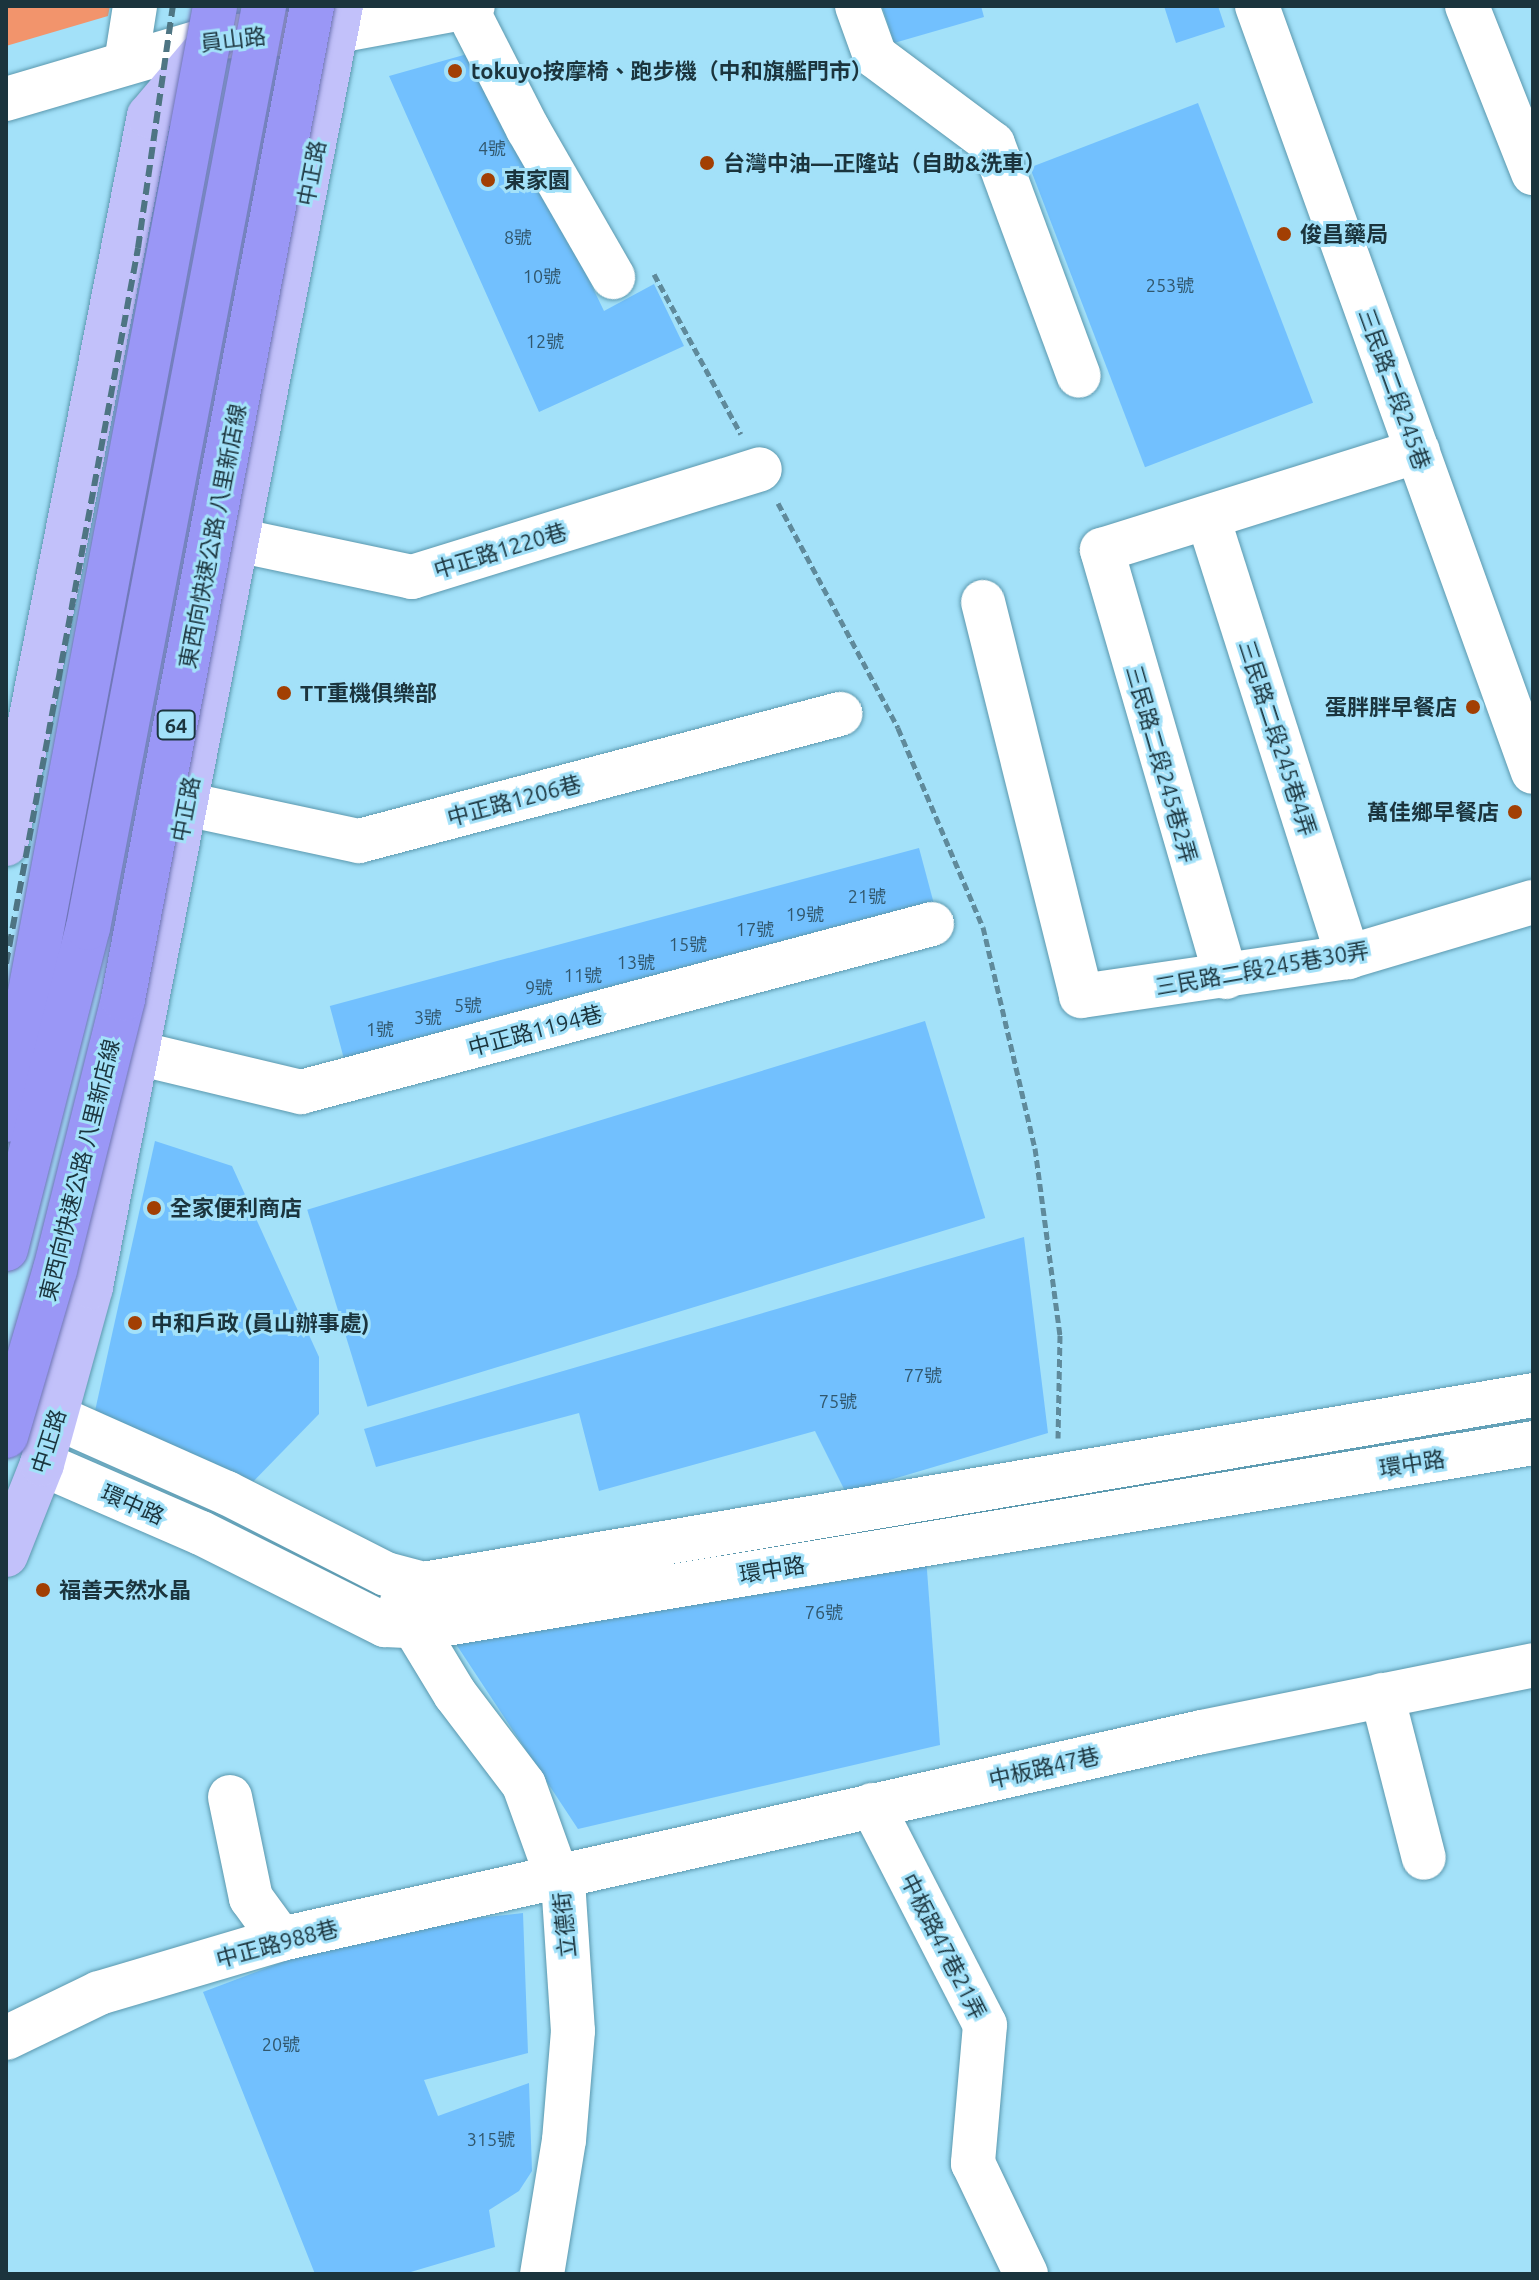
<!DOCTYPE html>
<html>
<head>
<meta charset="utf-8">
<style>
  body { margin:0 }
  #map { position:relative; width:1539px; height:2280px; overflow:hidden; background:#a3e1f9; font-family:Ubuntu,"Noto Sans TC",sans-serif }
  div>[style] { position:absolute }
  .green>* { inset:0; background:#f2946c }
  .building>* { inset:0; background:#72c0fe; transform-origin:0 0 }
  .path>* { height:5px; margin-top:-2.5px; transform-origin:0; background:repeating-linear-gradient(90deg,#5f8a9b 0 8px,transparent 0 12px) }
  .roads { filter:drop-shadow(0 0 2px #5b98ae) drop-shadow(0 0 2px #5b98ae) }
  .minor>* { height:44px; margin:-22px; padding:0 22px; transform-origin:22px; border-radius:22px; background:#fff }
  .major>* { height:44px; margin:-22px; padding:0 22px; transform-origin:22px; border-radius:22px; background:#c2c1fa }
  .rail>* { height:6px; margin-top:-3px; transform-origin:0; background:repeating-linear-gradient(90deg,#4e7583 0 12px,transparent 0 18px) }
  .bridges { filter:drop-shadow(0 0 2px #6e74b5) drop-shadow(0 0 2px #6e74b5) }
  .highway-bridge>* { height:44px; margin:-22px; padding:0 22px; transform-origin:22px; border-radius:22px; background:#9a97f6 }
  .dots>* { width:22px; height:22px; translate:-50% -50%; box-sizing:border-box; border:4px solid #a3e1f9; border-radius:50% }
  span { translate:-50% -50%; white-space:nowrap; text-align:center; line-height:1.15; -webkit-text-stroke:6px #a3e1f9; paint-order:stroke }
  .number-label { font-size:18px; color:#31576d }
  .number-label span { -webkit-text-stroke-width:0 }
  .shield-label span { padding:2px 6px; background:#a3e1f9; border:2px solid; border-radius:6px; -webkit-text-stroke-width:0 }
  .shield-label { font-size:20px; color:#1b343d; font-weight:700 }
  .street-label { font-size:22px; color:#1b343d }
  .poi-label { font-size:22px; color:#1b343d; font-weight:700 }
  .left { translate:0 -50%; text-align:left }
  .right { translate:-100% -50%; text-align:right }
  .frame { position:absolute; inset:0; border:8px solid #1b343d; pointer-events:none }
</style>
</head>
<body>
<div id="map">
  <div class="green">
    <i style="clip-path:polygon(6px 6px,110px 6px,108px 16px,6px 46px)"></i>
  </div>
  <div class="building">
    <i style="clip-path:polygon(882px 6px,981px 6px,984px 17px,894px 43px)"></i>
    <i style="clip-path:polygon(1164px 6px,1218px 6px,1225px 27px,1176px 43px)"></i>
    <i style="clip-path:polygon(478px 51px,604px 311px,654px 284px,684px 346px,539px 412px,389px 76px)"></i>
    <i style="left:1198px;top:103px;width:321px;height:180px;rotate:69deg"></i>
    <i style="left:919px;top:848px;width:76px;height:610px;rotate:75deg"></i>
    <i style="left:925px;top:1021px;width:206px;height:646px;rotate:73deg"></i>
    <i style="clip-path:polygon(155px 1141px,232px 1166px,319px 1357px,319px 1414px,244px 1491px,93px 1420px)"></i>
    <i style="clip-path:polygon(1024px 1237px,1048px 1433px,846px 1493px,815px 1431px,599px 1491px,579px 1413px,376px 1467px,364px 1429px)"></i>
    <i style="clip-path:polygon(926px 1557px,940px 1745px,578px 1829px,452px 1638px)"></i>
    <i style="clip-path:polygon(523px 1913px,528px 2053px,424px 2080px,438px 2116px,529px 2083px,532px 2171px,519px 2191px,489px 2210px,495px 2247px,404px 2274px,315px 2274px,203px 1992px,367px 1930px)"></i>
  </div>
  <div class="path">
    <i style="left:654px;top:274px;width:182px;rotate:61.5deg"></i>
    <i style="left:778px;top:503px;width:255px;rotate:61.9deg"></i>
    <i style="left:898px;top:728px;width:216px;rotate:66.9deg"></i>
    <i style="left:983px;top:927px;width:227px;rotate:76.8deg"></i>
    <i style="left:1035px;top:1148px;width:189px;rotate:82.4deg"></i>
    <i style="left:1060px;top:1335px;width:103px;rotate:91.1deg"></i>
  </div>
  <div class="roads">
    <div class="minor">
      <i style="left:857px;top:6px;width:53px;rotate:70.2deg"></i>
      <i style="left:875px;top:56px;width:147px;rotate:36.7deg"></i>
      <i style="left:993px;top:144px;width:247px;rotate:69.7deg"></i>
      <i style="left:1257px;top:6px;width:814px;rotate:70.19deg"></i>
      <i style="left:1467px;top:6px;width:180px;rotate:68.4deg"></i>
      <i style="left:466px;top:8px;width:136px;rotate:62.9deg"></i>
      <i style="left:528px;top:129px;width:171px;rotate:60.1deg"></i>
      <i style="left:126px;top:63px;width:58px;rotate:-81deg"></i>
      <i style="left:6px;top:99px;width:219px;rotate:-16.4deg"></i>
      <i style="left:216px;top:37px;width:121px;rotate:-2.8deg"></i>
      <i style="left:337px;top:31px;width:138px;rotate:-10.4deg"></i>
      <i style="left:1208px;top:518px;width:461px;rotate:72.3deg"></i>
      <i style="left:237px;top:540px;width:179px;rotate:11.9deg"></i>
      <i style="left:412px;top:577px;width:364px;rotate:-17.2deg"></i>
      <i style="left:983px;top:602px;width:406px;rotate:76deg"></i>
      <i style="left:1081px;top:996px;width:270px;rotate:-8.3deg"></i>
      <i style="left:1348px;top:957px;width:193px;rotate:-16.6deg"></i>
      <i style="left:186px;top:804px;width:177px;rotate:12.1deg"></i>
      <i style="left:359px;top:841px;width:498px;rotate:-14.8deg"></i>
      <i style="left:1226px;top:977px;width:445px;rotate:-106.2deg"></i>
      <i style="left:1102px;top:550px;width:331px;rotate:-17.4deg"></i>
      <i style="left:137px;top:1053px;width:169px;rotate:13.4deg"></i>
      <i style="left:301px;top:1092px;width:653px;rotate:-14.91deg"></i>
      <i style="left:56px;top:1417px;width:187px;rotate:24deg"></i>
      <i style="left:227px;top:1493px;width:178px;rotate:27deg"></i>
      <i style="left:386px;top:1574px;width:38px;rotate:15deg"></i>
      <i style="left:423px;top:1584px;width:1126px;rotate:-9.66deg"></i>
      <i style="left:42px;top:1464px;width:173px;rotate:23.5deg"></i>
      <i style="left:201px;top:1533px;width:206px;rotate:26.6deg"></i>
      <i style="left:385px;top:1625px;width:43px;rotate:2.7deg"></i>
      <i style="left:428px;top:1627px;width:1120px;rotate:-9.45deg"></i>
      <i style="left:401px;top:1605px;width:104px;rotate:58.8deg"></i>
      <i style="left:455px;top:1694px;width:114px;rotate:52.8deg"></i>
      <i style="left:524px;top:1785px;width:118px;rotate:70.2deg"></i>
      <i style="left:564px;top:1896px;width:135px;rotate:86.2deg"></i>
      <i style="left:573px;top:2031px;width:109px;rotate:94.7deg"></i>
      <i style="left:564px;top:2140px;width:136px;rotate:99.3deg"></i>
      <i style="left:1382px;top:1695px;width:168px;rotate:75.6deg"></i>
      <i style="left:230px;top:1797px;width:103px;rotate:78.3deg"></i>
      <i style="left:251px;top:1898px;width:51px;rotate:53.8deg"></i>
      <i style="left:872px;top:1805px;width:247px;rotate:62.8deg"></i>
      <i style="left:985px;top:2025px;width:139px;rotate:95deg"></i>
      <i style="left:973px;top:2163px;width:123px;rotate:64.5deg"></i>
      <i style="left:6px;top:2038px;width:103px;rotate:-25.8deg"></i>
      <i style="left:99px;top:1993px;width:190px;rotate:-16.5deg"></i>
      <i style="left:281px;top:1939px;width:944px;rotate:-12.67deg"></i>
      <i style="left:1202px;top:1732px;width:338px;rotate:-11.4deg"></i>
    </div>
    <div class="major">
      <i style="left:6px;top:844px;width:742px;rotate:-78.89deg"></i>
      <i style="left:149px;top:116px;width:104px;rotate:-49.7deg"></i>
      <i style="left:6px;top:1555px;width:98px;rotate:-68.4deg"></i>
      <i style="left:42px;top:1464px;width:184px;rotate:-74.5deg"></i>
      <i style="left:91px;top:1287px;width:1305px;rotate:-78.96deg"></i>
    </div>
  </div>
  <div class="rail">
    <i style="left:6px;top:964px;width:728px;rotate:-79.55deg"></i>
    <i style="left:138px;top:248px;width:245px;rotate:-81.8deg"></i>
    <i style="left:6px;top:1082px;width:657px;rotate:-79.12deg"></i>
    <i style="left:130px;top:437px;width:190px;rotate:-80deg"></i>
    <i style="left:163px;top:250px;width:247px;rotate:-81.6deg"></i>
  </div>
  <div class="bridges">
    <div class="highway-bridge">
      <i style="left:6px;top:1120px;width:1133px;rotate:-79.37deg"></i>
      <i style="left:6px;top:1249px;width:331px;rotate:-75.7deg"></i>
      <i style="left:88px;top:928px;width:939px;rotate:-79.19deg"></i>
      <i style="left:6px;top:1436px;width:173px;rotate:-73.6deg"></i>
      <i style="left:55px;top:1270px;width:279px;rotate:-75.9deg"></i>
      <i style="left:123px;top:999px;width:1011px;rotate:-79.22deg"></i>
    </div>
  </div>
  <div class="dots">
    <i style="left:455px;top:71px;background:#a23f03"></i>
    <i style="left:707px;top:163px;background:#a23f03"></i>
    <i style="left:488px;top:180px;background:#a23f03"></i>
    <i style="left:1284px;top:234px;background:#a23f03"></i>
    <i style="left:284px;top:693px;background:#a23f03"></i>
    <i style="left:1473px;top:707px;background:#a23f03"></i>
    <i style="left:1515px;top:812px;background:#a23f03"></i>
    <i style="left:154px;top:1208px;background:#a23f03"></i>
    <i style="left:135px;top:1323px;background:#a23f03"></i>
    <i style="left:43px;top:1590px;background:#a23f03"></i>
  </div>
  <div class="number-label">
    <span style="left:492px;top:148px">4號</span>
    <span style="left:518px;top:237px">8號</span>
    <span style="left:542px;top:276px">10號</span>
    <span style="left:1170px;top:285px">253號</span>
    <span style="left:545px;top:341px">12號</span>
    <span style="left:867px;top:896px">21號</span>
    <span style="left:805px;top:914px">19號</span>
    <span style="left:755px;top:929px">17號</span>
    <span style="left:688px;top:944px">15號</span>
    <span style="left:636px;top:962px">13號</span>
    <span style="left:583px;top:975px">11號</span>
    <span style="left:539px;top:987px">9號</span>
    <span style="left:468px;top:1005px">5號</span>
    <span style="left:428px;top:1017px">3號</span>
    <span style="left:380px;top:1029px">1號</span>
    <span style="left:923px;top:1375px">77號</span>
    <span style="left:838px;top:1401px">75號</span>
    <span style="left:824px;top:1612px">76號</span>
    <span style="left:281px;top:2044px">20號</span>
    <span style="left:491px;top:2139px">315號</span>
  </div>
  <div class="shield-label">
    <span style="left:176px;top:725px">64</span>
  </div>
  <div class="street-label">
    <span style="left:233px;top:39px;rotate:-7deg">員山路</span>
    <span style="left:311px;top:173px;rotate:-79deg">中正路</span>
    <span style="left:1395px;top:389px;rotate:70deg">三民路二段245巷</span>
    <span style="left:212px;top:536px;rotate:-79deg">東西向快速公路 八里新店線</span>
    <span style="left:500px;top:550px;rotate:-17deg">中正路1220巷</span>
    <span style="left:1278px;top:738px;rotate:72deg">三民路二段245巷4弄</span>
    <span style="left:1162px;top:764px;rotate:74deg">三民路二段245巷2弄</span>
    <span style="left:514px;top:800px;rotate:-15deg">中正路1206巷</span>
    <span style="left:185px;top:809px;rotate:-79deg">中正路</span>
    <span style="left:1262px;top:968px;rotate:-10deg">三民路二段245巷30弄</span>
    <span style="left:535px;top:1030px;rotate:-15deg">中正路1194巷</span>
    <span style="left:79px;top:1170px;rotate:-76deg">東西向快速公路 八里新店線</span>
    <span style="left:48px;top:1441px;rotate:-72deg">中正路</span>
    <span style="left:1412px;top:1463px;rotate:-9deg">環中路</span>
    <span style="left:133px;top:1504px;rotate:24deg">環中路</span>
    <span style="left:772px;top:1569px;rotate:-9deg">環中路</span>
    <span style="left:1044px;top:1767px;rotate:-13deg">中板路47巷</span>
    <span style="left:564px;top:1925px;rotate:-96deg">立德街</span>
    <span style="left:277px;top:1943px;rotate:-15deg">中正路988巷</span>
    <span style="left:944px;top:1946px;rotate:63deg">中板路47巷21弄</span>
  </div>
  <div class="poi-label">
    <span class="left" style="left:471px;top:71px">tokuyo按摩椅、跑步機（中和旗艦門市）</span>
    <span class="left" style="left:723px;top:163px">台灣中油—正隆站（自助&amp;洗車）</span>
    <span class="left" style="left:504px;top:180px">東家園</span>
    <span class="left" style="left:1300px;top:234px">俊昌藥局</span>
    <span class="left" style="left:300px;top:693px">TT重機俱樂部</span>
    <span class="right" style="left:1457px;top:707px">蛋胖胖早餐店</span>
    <span class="right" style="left:1499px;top:812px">萬佳鄉早餐店</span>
    <span class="left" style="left:170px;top:1208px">全家便利商店</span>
    <span class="left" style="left:151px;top:1323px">中和戶政 (員山辦事處)</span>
    <span class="left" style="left:59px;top:1590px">福善天然水晶</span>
  </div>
  <div class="frame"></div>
</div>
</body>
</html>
